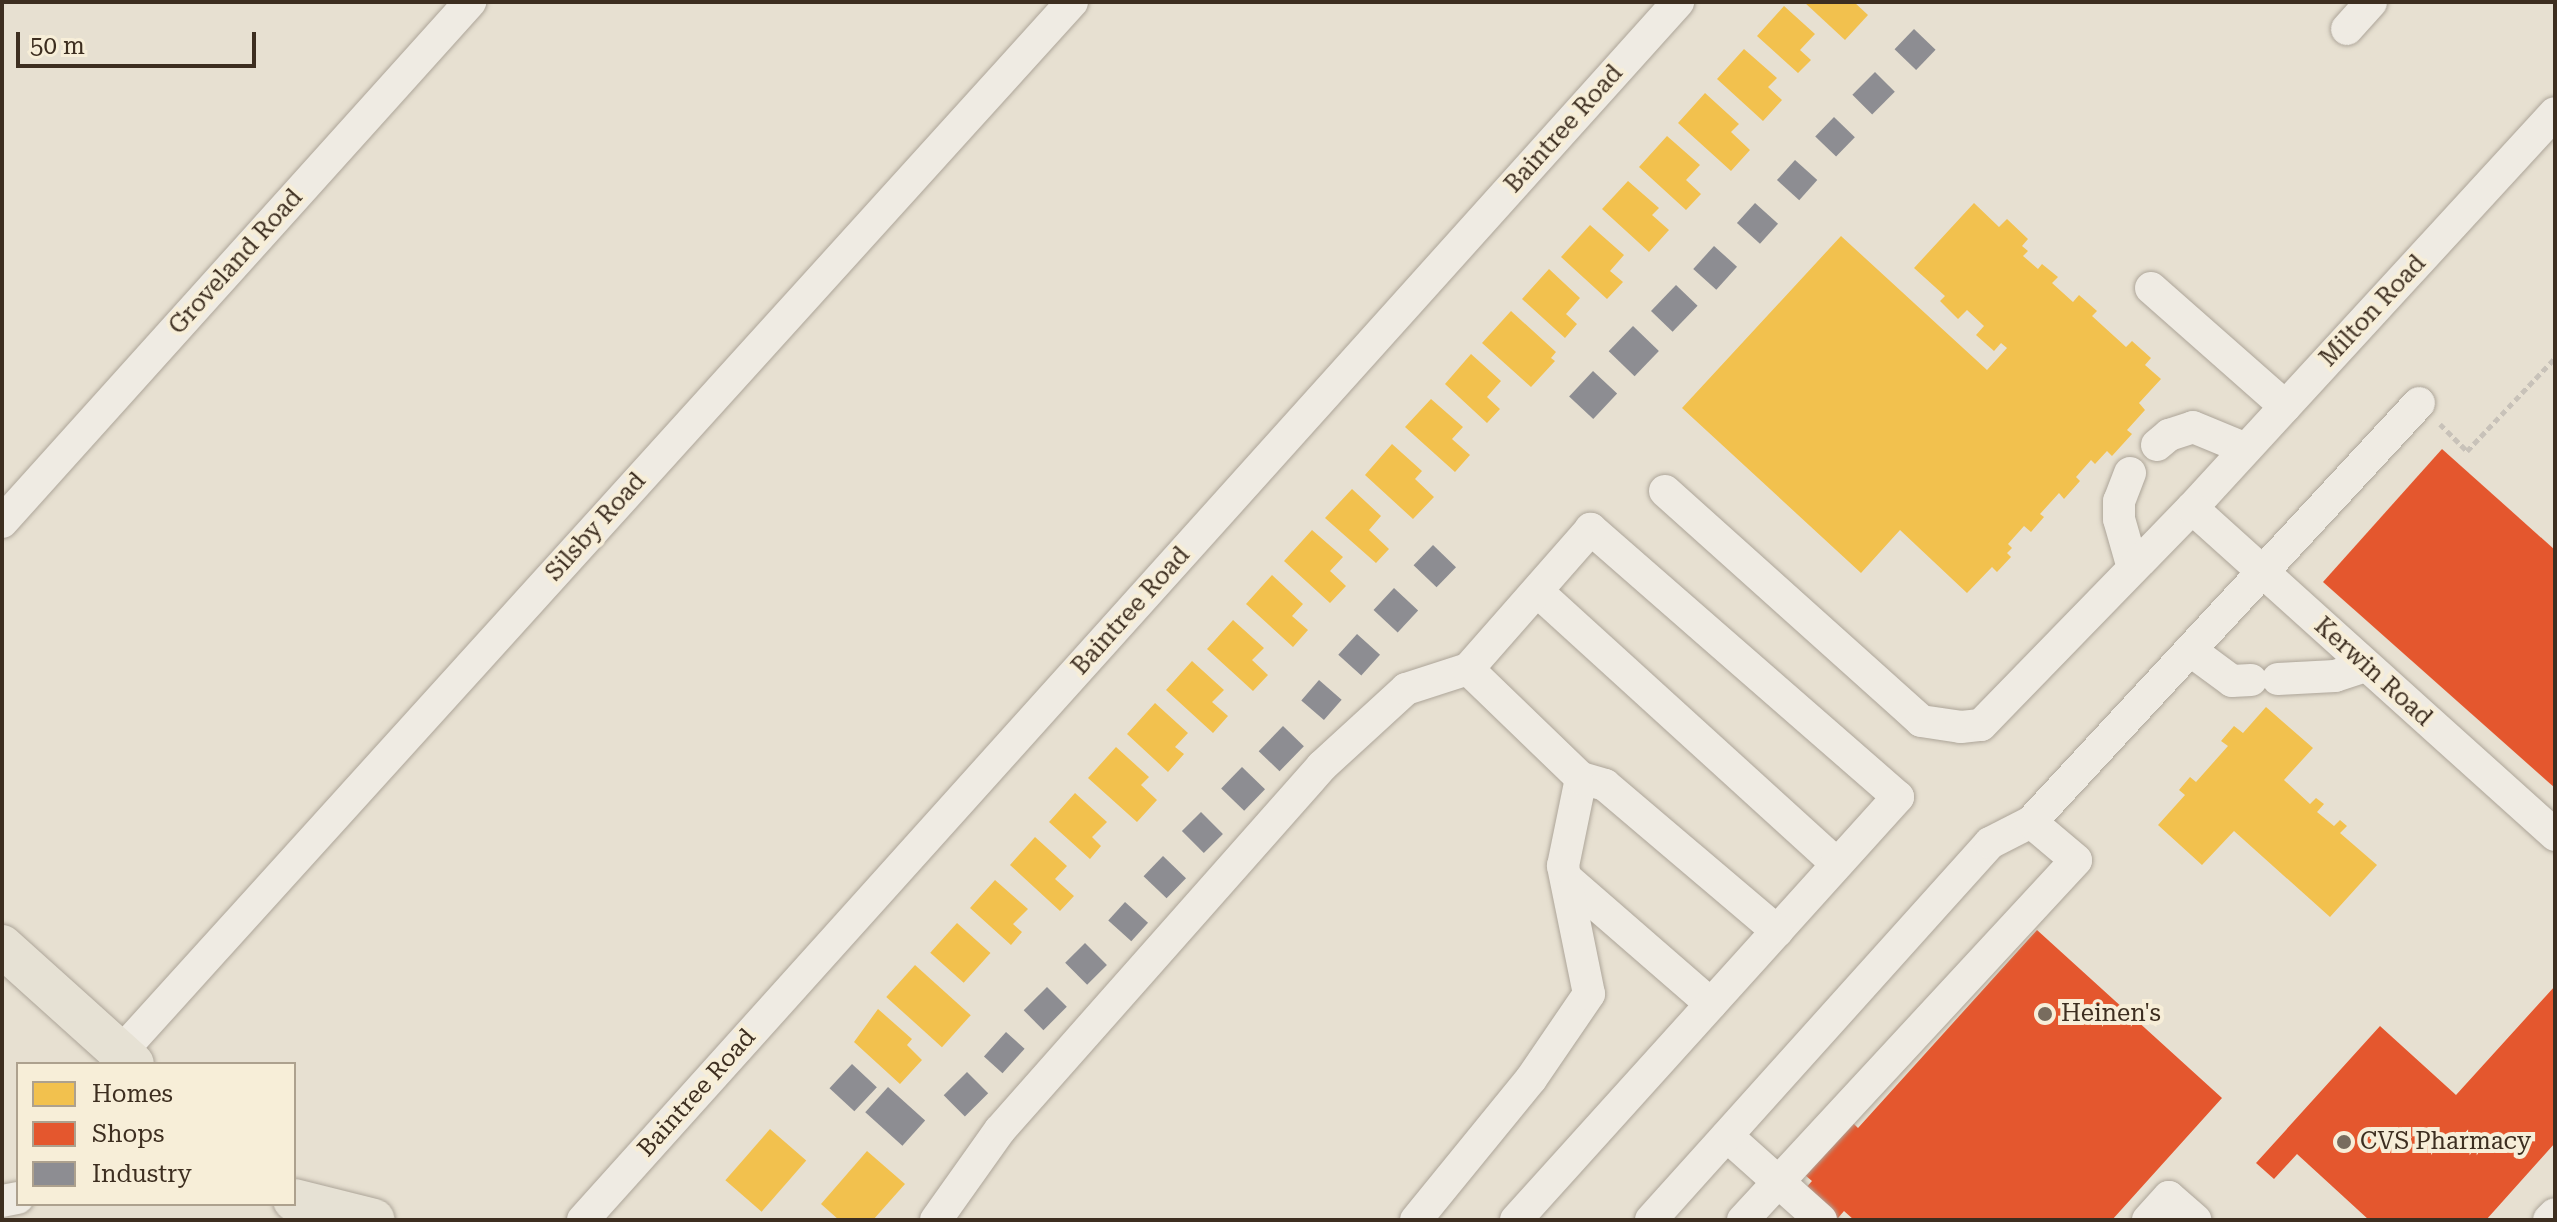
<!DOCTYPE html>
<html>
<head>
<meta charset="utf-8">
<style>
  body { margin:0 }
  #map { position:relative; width:2557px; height:1222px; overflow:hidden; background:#e7e0d1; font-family:"Roboto Serif",serif }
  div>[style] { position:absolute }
  .homes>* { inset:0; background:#f2c14e; transform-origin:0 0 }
  .shops>* { inset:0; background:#e4572e }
  .industry>* { inset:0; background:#8d8d92; transform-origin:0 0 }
  .path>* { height:5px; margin-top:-2.5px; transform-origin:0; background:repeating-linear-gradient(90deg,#c8c2b9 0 6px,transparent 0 10px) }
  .roads { filter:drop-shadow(0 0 2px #ada599) drop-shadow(0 0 2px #ada599) }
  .minor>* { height:32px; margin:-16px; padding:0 16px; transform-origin:16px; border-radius:16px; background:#efebe3 }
  .major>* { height:42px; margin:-21px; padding:0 21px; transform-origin:21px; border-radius:21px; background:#e6e1d4 }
  .dots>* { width:22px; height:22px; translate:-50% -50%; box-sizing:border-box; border:4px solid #f7eed8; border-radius:50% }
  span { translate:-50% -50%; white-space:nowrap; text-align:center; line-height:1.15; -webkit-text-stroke:8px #f7eed8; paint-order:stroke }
  .street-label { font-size:24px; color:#3d2e20 }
  .poi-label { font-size:24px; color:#3d2e20 }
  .left { translate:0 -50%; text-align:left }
  .frame { position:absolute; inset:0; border:4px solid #3d2e20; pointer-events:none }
  .legend { position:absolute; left:16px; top:1062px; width:280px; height:144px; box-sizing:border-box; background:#f7eed8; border:2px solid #ada18e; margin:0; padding:10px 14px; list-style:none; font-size:24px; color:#3d2e20 }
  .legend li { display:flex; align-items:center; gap:16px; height:40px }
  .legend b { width:40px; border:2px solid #ada18e }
  .scale { position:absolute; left:16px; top:32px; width:240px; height:36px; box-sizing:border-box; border:4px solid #3d2e20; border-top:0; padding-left:10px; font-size:24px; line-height:28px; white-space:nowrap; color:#3d2e20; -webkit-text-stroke:6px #f7eed8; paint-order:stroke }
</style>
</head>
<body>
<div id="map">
  <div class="homes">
    <i style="clip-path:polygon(1804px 2px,1854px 2px,1868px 15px,1845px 40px)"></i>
    <i style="clip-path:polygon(1784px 6px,1815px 34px,1800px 50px,1811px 60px,1798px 73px,1757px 36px)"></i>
    <i style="clip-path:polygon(1744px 49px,1777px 78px,1768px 87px,1782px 100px,1763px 121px,1717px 79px)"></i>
    <i style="clip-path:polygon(1705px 93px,1739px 124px,1731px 132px,1750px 150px,1731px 171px,1678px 123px)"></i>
    <i style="clip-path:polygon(1667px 136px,1700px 165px,1686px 180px,1701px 194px,1686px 210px,1639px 167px)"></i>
    <i style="clip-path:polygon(1628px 181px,1659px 208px,1652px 215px,1669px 230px,1649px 252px,1602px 209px)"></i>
    <i style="clip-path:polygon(1974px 203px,1999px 227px,2007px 219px,2028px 239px,2022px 246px,2028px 251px,2023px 256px,2038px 269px,2042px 264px,2058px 277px,2052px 283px,2073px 302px,2079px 295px,2097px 311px,2092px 316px,2126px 347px,2132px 341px,2151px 358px,2145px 365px,2161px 379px,2139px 403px,2145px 410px,2127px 430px,2132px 434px,2112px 456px,2107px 451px,2095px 464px,2091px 460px,2076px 477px,2080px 481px,2064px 499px,2059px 493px,2040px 514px,2044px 517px,2031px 532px,2024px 526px,2008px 544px,2012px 548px,2007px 553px,2011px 557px,1997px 572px,1992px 567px,1967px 593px,1900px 530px,1861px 573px,1682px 408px,1841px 236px,1987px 370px,2007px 348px,2001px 343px,1994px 351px,1976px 335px,1984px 326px,1967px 310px,1958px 319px,1940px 301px,1945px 296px,1914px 268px)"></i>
    <i style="clip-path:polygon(1590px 225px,1624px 255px,1610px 271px,1623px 282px,1607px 299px,1561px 257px)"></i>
    <i style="clip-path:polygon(1549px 269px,1580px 298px,1566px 314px,1577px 324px,1565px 338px,1522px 299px)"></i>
    <i style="clip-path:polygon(1511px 311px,1556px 352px,1551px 358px,1555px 361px,1531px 387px,1482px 343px)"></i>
    <i style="clip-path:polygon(1471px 354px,1501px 381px,1487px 397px,1500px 409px,1487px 423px,1445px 384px)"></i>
    <i style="clip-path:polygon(1431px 399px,1463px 427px,1452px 439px,1470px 455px,1455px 472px,1405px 427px)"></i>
    <i style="clip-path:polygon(1392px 444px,1422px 471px,1415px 479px,1434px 497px,1413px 519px,1365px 475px)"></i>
    <i style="clip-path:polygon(1352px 489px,1381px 516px,1369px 530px,1389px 549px,1376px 563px,1325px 518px)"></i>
    <i style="clip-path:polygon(1312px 530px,1343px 557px,1330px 571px,1346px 586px,1330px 603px,1284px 561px)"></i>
    <i style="clip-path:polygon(1272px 575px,1303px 604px,1292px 616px,1308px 630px,1293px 647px,1246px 604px)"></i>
    <i style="clip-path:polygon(1233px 620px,1264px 648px,1252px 660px,1268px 675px,1253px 691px,1207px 649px)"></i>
    <i style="clip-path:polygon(1192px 661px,1224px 690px,1212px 702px,1228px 716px,1213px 733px,1166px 690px)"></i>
    <i style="clip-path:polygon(1155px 703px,1188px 733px,1175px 747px,1184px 754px,1168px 772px,1127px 734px)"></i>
    <i style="clip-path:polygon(2266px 707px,2313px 748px,2284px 780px,2310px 804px,2316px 798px,2324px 804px,2317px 812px,2334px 826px,2340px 820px,2347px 826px,2340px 833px,2377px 865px,2330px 917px,2234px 831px,2202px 865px,2158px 825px,2185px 795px,2179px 790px,2190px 777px,2196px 782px,2228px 746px,2221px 741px,2234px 726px,2243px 733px)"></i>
    <i style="clip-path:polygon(1116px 747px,1149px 777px,1141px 785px,1157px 800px,1137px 822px,1088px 778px)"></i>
    <i style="clip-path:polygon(1075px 793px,1107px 822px,1092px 837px,1101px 846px,1090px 859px,1049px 822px)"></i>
    <i style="clip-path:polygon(1035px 837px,1067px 866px,1055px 879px,1074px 896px,1060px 911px,1010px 865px)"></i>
    <i style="clip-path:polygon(995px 880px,1028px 909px,1013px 924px,1022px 932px,1011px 945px,970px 908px)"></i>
    <i style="left:957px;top:923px;width:45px;height:40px;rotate:42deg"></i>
    <i style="left:915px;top:965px;width:75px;height:43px;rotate:42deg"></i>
    <i style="clip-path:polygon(878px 1009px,912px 1039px,907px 1045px,922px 1060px,900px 1084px,854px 1042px)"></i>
    <i style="left:770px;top:1129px;width:48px;height:68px;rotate:41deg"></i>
    <i style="clip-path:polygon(867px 1151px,905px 1184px,873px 1220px,839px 1220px,821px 1204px)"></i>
  </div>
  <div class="shops">
    <i style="clip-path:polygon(2442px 449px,2555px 550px,2555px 788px,2323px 582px)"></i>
    <i style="clip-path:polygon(2037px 930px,2222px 1098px,2112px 1220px,1854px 1220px,1844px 1211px,1838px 1218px,1805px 1189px,1812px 1181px,1805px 1175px,1853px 1123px,1858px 1128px)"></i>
    <i style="clip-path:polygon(2555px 986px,2555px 1143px,2486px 1220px,2369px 1220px,2297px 1154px,2274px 1179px,2256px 1163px,2380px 1026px,2456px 1095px)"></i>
  </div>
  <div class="industry">
    <i style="left:1914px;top:29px;width:30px;height:28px;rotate:44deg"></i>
    <i style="left:1875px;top:72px;width:28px;height:32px;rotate:45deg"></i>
    <i style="left:1834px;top:117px;width:29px;height:27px;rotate:44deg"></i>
    <i style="left:1795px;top:160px;width:30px;height:27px;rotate:42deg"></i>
    <i style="left:1755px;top:203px;width:31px;height:27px;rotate:42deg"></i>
    <i style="left:1714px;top:246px;width:31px;height:31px;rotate:42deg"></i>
    <i style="left:1676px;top:285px;width:30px;height:36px;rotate:44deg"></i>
    <i style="left:1633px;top:326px;width:36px;height:35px;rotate:44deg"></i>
    <i style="left:1593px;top:371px;width:33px;height:35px;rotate:43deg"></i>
    <i style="left:1433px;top:545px;width:32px;height:28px;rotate:44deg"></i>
    <i style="left:1394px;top:588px;width:33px;height:30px;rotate:43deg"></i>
    <i style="left:1357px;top:634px;width:31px;height:28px;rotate:42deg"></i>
    <i style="left:1319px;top:680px;width:30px;height:27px;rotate:41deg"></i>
    <i style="left:1283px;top:726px;width:29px;height:35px;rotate:44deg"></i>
    <i style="left:1242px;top:767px;width:32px;height:30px;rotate:44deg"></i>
    <i style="left:1201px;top:812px;width:31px;height:27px;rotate:45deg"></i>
    <i style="left:1163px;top:856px;width:32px;height:28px;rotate:44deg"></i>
    <i style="left:1125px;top:902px;width:31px;height:25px;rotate:42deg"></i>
    <i style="left:1085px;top:943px;width:31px;height:28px;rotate:45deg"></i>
    <i style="left:1047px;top:987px;width:28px;height:33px;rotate:45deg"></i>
    <i style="left:1006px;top:1032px;width:25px;height:33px;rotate:42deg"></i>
    <i style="left:852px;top:1064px;width:34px;height:33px;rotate:43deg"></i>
    <i style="left:967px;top:1072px;width:30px;height:33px;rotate:45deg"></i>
    <i style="left:888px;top:1087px;width:50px;height:34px;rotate:42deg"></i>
  </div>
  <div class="path">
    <i style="left:2440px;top:424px;width:38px;rotate:45deg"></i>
    <i style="left:2467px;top:451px;width:128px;rotate:-46.6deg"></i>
  </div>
  <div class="roads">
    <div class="minor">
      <i style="left:2347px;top:29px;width:36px;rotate:-48deg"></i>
      <i style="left:2151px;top:288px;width:179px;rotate:41.4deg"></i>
      <i style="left:2157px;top:445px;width:16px;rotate:-40deg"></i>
      <i style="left:2169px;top:435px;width:25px;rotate:-18deg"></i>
      <i style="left:2193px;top:427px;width:57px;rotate:22.5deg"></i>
      <i style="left:2130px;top:473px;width:30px;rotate:111deg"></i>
      <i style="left:2119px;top:501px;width:18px;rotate:90deg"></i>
      <i style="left:2119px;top:519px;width:51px;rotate:74.1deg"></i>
      <i style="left:1665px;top:491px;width:344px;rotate:41.9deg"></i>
      <i style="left:1921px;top:721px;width:40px;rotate:8.5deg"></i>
      <i style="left:1961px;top:727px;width:20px;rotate:-6deg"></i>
      <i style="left:1981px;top:725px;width:303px;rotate:-45.8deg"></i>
      <i style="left:2192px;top:508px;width:536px;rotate:-47.42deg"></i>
      <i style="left:2192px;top:508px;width:489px;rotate:42deg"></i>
      <i style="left:2px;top:522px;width:700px;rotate:-48.01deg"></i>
      <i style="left:1538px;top:592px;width:404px;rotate:42.3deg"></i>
      <i style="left:2190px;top:650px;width:52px;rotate:36.4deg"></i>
      <i style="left:2232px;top:681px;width:19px;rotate:-3deg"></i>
      <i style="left:2278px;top:679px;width:57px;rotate:-3deg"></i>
      <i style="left:2335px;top:676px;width:32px;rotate:-18deg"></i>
      <i style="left:1566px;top:878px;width:192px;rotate:41deg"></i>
      <i style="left:120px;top:1053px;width:1418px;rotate:-47.83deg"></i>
      <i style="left:1727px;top:1136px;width:126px;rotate:41.8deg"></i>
      <i style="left:2px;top:1201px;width:16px;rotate:-11deg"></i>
      <i style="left:583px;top:1220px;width:1638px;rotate:-48.04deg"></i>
      <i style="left:936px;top:1220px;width:110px;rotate:-54.6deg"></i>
      <i style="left:1000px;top:1130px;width:486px;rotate:-48.5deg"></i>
      <i style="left:1322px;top:766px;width:114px;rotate:-42.5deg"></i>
      <i style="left:1406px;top:689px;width:65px;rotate:-17.9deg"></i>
      <i style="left:1416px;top:1220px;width:182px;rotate:-50.8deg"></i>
      <i style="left:1531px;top:1079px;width:103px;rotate:-55.7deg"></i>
      <i style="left:1589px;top:994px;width:131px;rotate:-101.5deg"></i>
      <i style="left:1563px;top:866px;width:90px;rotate:-78.4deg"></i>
      <i style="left:1516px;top:1220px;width:570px;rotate:-47.92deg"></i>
      <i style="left:1898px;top:797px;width:408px;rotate:-138.9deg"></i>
      <i style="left:1591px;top:529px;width:186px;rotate:131.3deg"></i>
      <i style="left:1468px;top:669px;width:157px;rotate:44deg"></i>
      <i style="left:1581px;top:778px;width:25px;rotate:16deg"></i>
      <i style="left:1605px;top:785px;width:226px;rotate:40.3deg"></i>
      <i style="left:1651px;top:1220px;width:507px;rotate:-48.04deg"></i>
      <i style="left:1990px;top:843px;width:46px;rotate:-27.1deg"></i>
      <i style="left:2031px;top:822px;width:571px;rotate:-47.2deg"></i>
      <i style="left:1743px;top:1220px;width:490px;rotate:-47.2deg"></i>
      <i style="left:2076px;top:860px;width:59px;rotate:-139.8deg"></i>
      <i style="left:2148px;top:1220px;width:31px;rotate:-48deg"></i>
      <i style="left:2169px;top:1197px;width:35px;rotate:41deg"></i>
      <i style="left:2549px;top:1220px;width:8px;rotate:-45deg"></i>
    </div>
    <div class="major">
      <i style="left:2px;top:946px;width:176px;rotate:42deg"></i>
      <i style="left:294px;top:1200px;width:82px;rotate:14deg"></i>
    </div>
  </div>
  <div class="dots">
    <i style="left:2045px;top:1014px;background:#786c5e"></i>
    <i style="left:2344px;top:1142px;background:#786c5e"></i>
  </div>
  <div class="street-label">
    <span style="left:1564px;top:129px;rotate:-48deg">Baintree Road</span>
    <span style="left:236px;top:262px;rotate:-48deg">Groveland Road</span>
    <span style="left:2373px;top:311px;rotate:-47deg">Milton Road</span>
    <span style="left:596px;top:527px;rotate:-48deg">Silsby Road</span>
    <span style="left:1131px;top:611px;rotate:-48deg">Baintree Road</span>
    <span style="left:2373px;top:672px;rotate:42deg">Kerwin Road</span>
    <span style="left:697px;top:1093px;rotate:-48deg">Baintree Road</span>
  </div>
  <div class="poi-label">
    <span class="left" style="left:2061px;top:1014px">Heinen's</span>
    <span class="left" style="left:2360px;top:1142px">CVS Pharmacy</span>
  </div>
  <div class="frame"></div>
  <ul class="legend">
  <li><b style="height:22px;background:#f2c14e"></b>Homes</li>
  <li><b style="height:22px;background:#e4572e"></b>Shops</li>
  <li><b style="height:22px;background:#8d8d92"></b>Industry</li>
  </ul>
  <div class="scale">50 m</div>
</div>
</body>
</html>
